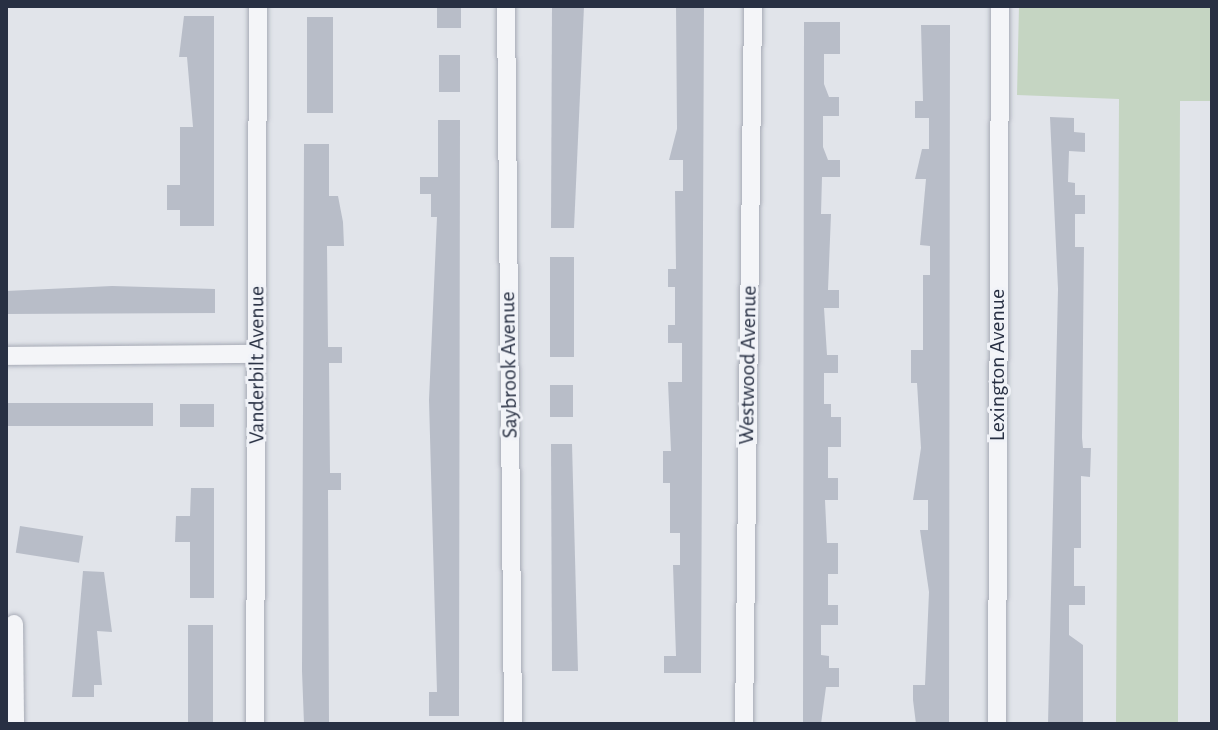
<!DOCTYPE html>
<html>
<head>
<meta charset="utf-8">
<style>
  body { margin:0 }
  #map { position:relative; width:1218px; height:730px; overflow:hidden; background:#e1e4ea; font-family:"Alegreya Sans",sans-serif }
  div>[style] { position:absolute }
  .green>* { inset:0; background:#c5d5c2 }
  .building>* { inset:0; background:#b8bdc8; transform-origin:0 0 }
  .roads { filter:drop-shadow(0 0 2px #a6aab5) drop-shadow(0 0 2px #a6aab5) }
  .minor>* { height:18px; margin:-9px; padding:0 9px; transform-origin:9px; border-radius:9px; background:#f4f5f8 }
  span { translate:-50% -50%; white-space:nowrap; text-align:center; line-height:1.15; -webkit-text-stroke:6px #f1f3f8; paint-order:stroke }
  .street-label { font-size:22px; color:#283043 }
  .frame { position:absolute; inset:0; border:8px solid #283043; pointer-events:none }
</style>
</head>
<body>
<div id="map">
  <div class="green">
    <i style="clip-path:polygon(1019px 6px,1212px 6px,1212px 101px,1180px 101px,1178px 724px,1116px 724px,1119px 99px,1017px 95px)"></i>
  </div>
  <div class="building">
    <i style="left:437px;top:6px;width:24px;height:22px"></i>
    <i style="clip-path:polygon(552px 6px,584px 6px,574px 228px,551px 228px)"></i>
    <i style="clip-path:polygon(676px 6px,704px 6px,701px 673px,664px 673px,664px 656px,676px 656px,673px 565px,680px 565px,680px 533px,670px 533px,670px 483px,663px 483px,663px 451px,671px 451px,668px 382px,682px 382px,682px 343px,668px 343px,668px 325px,675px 325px,675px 287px,668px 287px,668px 269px,676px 269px,675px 191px,683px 191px,683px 160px,669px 160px,677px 129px)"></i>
    <i style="clip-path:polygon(184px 16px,214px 16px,214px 226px,180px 226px,180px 210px,167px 210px,167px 185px,180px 185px,180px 127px,193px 127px,187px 57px,179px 57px)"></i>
    <i style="left:307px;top:17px;width:26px;height:96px"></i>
    <i style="clip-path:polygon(804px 22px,840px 22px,840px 54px,824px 54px,824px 84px,829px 97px,839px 97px,839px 116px,823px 116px,823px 147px,828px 160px,840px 160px,840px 177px,822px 177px,821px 214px,831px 214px,828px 290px,839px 290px,839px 308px,824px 308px,827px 355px,838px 355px,838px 373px,824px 373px,824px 404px,831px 404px,831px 417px,841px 417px,841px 447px,828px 447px,828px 478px,838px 478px,838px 500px,825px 500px,827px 543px,838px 543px,838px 574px,828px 574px,828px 605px,838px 605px,838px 625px,821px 625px,821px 655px,829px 656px,829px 668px,839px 668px,839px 687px,826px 687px,821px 724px,803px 724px)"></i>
    <i style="clip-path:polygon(921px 25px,950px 25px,949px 724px,916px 724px,913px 700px,913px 685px,925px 685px,929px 592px,920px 530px,928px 530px,928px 500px,913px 500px,921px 448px,917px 383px,911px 383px,911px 350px,923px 350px,923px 275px,930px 275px,930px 246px,920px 245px,926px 179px,915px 179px,922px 149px,929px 149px,929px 118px,915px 118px,915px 101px,923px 101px)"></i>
    <i style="left:439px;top:55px;width:21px;height:37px"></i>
    <i style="clip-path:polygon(1050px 117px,1074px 118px,1074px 132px,1085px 133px,1085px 152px,1069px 151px,1068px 182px,1075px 183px,1075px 195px,1085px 195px,1085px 214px,1075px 214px,1075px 247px,1084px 247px,1082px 438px,1083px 448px,1091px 448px,1090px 477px,1081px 476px,1081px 548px,1074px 548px,1074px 586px,1085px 586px,1085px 605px,1069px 605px,1069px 635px,1083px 645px,1083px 724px,1048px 724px,1058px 289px)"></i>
    <i style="clip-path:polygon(438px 120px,460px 120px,459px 716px,429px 716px,429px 692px,437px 692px,429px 400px,437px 217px,431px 217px,431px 194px,420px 194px,420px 177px,438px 177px)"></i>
    <i style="clip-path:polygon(304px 144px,329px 144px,329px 196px,338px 196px,343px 222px,344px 246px,327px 246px,328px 347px,342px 347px,342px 363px,329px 363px,330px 473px,341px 473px,341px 490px,328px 490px,329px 724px,304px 724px,302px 671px)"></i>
    <i style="left:550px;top:257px;width:24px;height:100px"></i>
    <i style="clip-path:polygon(112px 286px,215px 289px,215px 313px,6px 314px,6px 291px)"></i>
    <i style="left:550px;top:385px;width:23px;height:32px"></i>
    <i style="left:6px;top:403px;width:147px;height:23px"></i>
    <i style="left:180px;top:404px;width:34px;height:23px"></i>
    <i style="clip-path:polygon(551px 444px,572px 444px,578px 671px,552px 671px)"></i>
    <i style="clip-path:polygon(191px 488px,214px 488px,214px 598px,190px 598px,190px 542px,175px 542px,176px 516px,190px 516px)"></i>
    <i style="left:20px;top:526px;width:64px;height:27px;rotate:9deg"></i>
    <i style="clip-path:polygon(83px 571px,104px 572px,112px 632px,97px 631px,102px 685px,94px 685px,94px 697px,72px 697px)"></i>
    <i style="left:188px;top:625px;width:25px;height:99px"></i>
  </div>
  <div class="roads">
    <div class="minor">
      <i style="left:506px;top:6px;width:718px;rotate:89.44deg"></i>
      <i style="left:6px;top:356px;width:251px;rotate:-0.5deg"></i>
      <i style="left:14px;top:624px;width:100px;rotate:89.4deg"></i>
      <i style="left:255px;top:724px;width:718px;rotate:-89.76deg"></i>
      <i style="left:744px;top:724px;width:718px;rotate:-89.28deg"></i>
      <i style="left:997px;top:724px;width:718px;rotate:-89.76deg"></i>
    </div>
  </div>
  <div class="street-label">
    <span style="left:257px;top:365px;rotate:-90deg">Vanderbilt Avenue</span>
    <span style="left:509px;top:365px;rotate:-91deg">Saybrook Avenue</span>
    <span style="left:748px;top:365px;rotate:-89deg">Westwood Avenue</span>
    <span style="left:998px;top:365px;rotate:-90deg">Lexington Avenue</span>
  </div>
  <div class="frame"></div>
</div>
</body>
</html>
